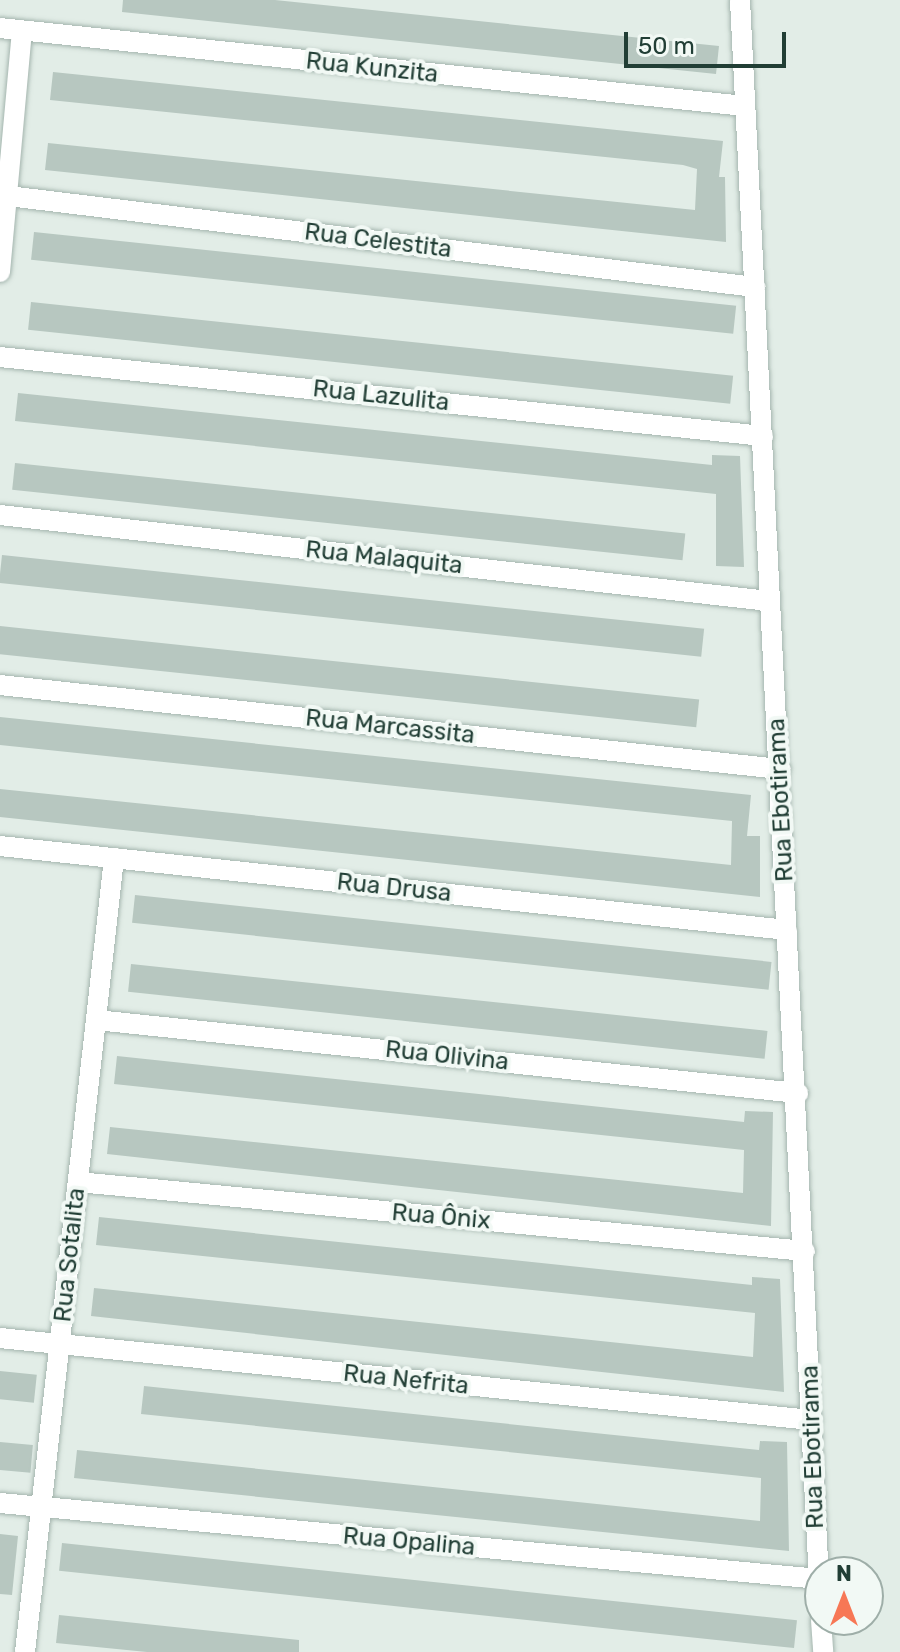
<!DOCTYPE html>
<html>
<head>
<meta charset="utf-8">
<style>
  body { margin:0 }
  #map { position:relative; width:900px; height:1652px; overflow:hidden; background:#e2ede7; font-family:Rubik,sans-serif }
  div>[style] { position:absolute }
  .building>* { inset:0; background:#b7c7c0; transform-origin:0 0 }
  .roads { filter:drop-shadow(0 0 2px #a4b5ae) drop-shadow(0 0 2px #a4b5ae) }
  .street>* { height:20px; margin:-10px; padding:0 10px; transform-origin:10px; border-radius:10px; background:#fff }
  span { translate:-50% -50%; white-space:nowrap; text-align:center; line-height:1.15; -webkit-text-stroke:8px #f2f9f5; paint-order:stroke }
  .street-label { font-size:24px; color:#213e35 }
  .north { position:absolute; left:804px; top:1556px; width:80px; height:80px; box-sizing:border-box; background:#f2f9f5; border:2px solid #9eaea8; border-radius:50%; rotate:0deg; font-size:22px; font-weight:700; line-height:32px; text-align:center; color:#213e35 }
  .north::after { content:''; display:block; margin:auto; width:28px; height:36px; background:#f77755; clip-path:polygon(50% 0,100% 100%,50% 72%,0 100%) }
  .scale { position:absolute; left:624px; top:32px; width:162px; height:36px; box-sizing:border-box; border:4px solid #213e35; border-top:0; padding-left:10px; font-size:24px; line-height:28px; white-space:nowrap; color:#213e35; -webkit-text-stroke:6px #f2f9f5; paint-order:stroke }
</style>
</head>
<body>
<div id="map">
  <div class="building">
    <i style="clip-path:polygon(123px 0,275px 0,719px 46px,716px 74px,122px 12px)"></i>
    <i style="clip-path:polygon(53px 72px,723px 141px,719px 177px,725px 177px,726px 242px,45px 170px,48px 143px,695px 210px,697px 169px,683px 165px,50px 100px)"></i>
    <i style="left:34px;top:232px;width:706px;height:28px;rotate:6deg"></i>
    <i style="left:31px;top:302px;width:706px;height:28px;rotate:6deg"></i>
    <i style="clip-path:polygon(18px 393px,712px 465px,712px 455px,740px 456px,744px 567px,716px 566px,716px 494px,15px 421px)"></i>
    <i style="left:15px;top:463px;width:674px;height:27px;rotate:6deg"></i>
    <i style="left:2px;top:555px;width:706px;height:28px;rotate:6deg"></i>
    <i style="left:0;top:626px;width:703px;height:28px;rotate:6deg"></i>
    <i style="clip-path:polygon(0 717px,751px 795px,747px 836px,760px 836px,760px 897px,0 817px,0 789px,731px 865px,732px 821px,0 745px)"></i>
    <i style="left:135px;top:895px;width:640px;height:28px;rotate:6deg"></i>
    <i style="left:131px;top:964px;width:640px;height:28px;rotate:6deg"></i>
    <i style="clip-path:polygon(117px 1056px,744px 1122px,745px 1111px,773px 1112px,771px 1226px,107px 1154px,110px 1127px,743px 1193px,744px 1150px,114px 1084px)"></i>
    <i style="clip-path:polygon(99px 1217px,752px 1285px,752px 1277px,780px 1279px,784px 1392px,91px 1316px,94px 1288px,753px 1357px,755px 1313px,96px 1245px)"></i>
    <i style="left:0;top:1371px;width:37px;height:28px;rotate:6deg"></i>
    <i style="clip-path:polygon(144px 1386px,759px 1450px,760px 1441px,787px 1442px,789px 1551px,74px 1478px,77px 1450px,760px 1521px,761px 1478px,141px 1414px)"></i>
    <i style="left:0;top:1442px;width:33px;height:28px;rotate:5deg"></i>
    <i style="clip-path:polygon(0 1534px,18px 1536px,12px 1595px,0 1594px)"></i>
    <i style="left:62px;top:1543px;width:739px;height:28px;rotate:6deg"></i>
    <i style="clip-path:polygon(59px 1615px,299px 1640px,299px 1652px,147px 1652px,56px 1643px)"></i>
  </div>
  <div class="roads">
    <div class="street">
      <i style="left:740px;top:0;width:1601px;rotate:87.14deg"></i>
      <i style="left:0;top:28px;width:748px;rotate:5.98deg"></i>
      <i style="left:0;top:195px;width:761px;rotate:6.95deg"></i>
      <i style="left:0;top:272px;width:242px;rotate:-84.8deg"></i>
      <i style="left:0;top:357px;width:767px;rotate:5.91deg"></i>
      <i style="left:0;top:515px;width:774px;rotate:6.38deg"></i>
      <i style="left:0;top:685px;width:785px;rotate:6.15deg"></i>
      <i style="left:0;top:846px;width:791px;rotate:6.09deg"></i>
      <i style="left:96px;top:1020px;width:706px;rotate:5.94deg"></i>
      <i style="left:78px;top:1182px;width:730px;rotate:5.42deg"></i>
      <i style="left:0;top:1338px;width:816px;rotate:5.77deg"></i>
      <i style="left:0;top:1503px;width:823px;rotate:5.3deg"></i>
      <i style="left:821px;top:1620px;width:32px;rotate:86deg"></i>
      <i style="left:25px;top:1652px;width:799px;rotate:-83.6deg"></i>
    </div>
  </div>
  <div class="street-label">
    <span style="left:372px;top:68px;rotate:6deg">Rua Kunzita</span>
    <span style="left:378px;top:241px;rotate:7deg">Rua Celestita</span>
    <span style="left:381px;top:396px;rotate:6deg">Rua Lazulita</span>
    <span style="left:384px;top:558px;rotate:6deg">Rua Malaquita</span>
    <span style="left:390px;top:727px;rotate:6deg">Rua Marcassita</span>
    <span style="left:781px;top:800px;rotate:-93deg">Rua Ebotirama</span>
    <span style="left:394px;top:888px;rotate:6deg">Rua Drusa</span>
    <span style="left:447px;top:1056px;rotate:6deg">Rua Olivina</span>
    <span style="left:441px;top:1217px;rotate:5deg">Rua Ônix</span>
    <span style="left:70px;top:1255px;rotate:-84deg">Rua Sotalita</span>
    <span style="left:406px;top:1380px;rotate:6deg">Rua Nefrita</span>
    <span style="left:813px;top:1447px;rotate:-92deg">Rua Ebotirama</span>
    <span style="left:409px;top:1542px;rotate:5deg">Rua Opalina</span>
  </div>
  <div class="north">N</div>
  <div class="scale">50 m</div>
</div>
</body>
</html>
